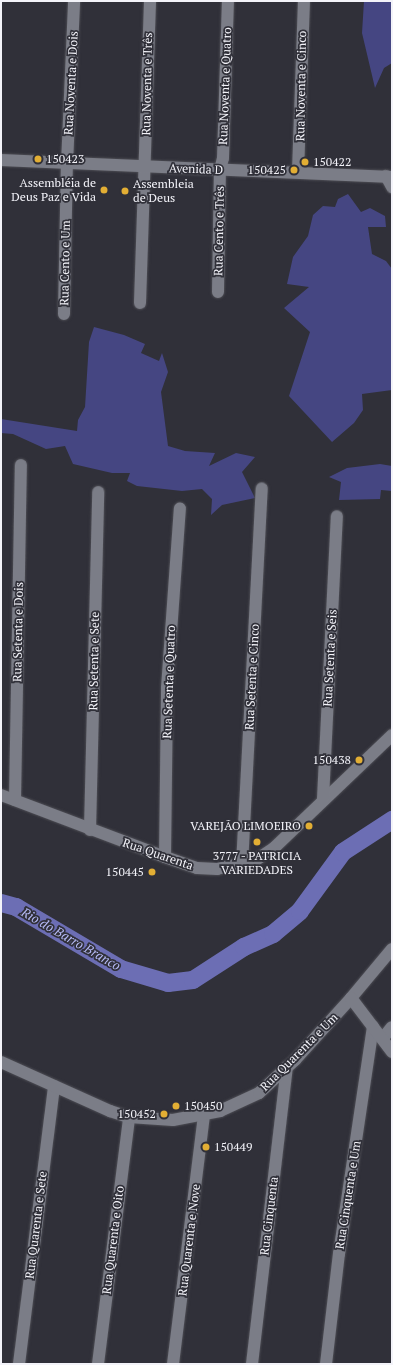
<!DOCTYPE html>
<html>
<head>
<meta charset="utf-8">
<style>
  body { margin:0 }
  #map { position:relative; width:393px; height:1365px; overflow:hidden; background:#303039; font-family:"PT Serif",serif }
  div>[style] { position:absolute }
  .green>* { inset:0; background:#454682 }
  .river>* { height:18px; margin:-9px; padding:0 9px; transform-origin:9px; border-radius:9px; background:#6c6eb4 }
  .roads { filter:drop-shadow(0 0 1px #4d4d54) drop-shadow(0 0 1px #4d4d54) }
  .minor>* { height:12px; margin:-6px; padding:0 6px; transform-origin:6px; border-radius:6px; background:#7b7d87 }
  .tertiary>* { height:12px; margin:-6px; padding:0 6px; transform-origin:6px; border-radius:6px; background:#7b7d87 }
  .dots>* { width:11px; height:11px; translate:-50% -50%; box-sizing:border-box; border:2px solid #303039; border-radius:50% }
  span { translate:-50% -50%; white-space:nowrap; text-align:center; line-height:1.15; -webkit-text-stroke:3.5px #303039; paint-order:stroke }
  .street-label { font-size:12px; color:#f3f3f9 }
  .poi-label { font-size:12px; color:#f3f3f9 }
  .left { translate:0 -50%; text-align:left }
  .right { translate:-100% -50%; text-align:right }
  .water-label { font-size:13px; color:#b6baf5; font-style:italic }
  .frame { position:absolute; inset:0; border:2px solid #f3f3f9; pointer-events:none }
</style>
</head>
<body>
<div id="map">
  <div class="green">
    <i style="clip-path:polygon(364px 1px,392px 1px,392px 63px,384px 68px,375px 88px,362px 33px)"></i>
    <i style="clip-path:polygon(348px 194px,361px 212px,370px 208px,385px 216px,386px 227px,368px 227px,372px 254px,386px 261px,392px 269px,392px 390px,362px 394px,363px 410px,354px 423px,332px 442px,289px 396px,310px 332px,284px 308px,309px 287px,287px 284px,293px 257px,308px 236px,313px 215px,323px 206px,335px 207px,338px 199px)"></i>
    <i style="clip-path:polygon(94px 327px,124px 335px,145px 344px,141px 353px,159px 361px,162px 353px,168px 372px,161px 392px,168px 446px,185px 451px,215px 453px,209px 466px,236px 453px,255px 457px,242px 472px,255px 498px,222px 505px,211px 515px,212px 499px,202px 489px,182px 491px,137px 486px,127px 481px,130px 473px,112px 473px,73px 464px,65px 446px,46px 449px,13px 434px,1px 433px,1px 419px,77px 431px,78px 420px,85px 407px,89px 342px)"></i>
    <i style="clip-path:polygon(380px 464px,392px 466px,392px 491px,381px 490px,380px 499px,339px 500px,341px 482px,329px 477px,347px 468px)"></i>
  </div>
  <div class="river">
    <i style="left:1px;top:903px;width:16px;rotate:15deg"></i>
    <i style="left:16px;top:907px;width:122px;rotate:30.6deg"></i>
    <i style="left:121px;top:969px;width:49px;rotate:16.6deg"></i>
    <i style="left:168px;top:983px;width:25px;rotate:-7deg"></i>
    <i style="left:193px;top:980px;width:61px;rotate:-32.9deg"></i>
    <i style="left:244px;top:947px;width:32px;rotate:-24deg"></i>
    <i style="left:273px;top:934px;width:35px;rotate:-40deg"></i>
    <i style="left:300px;top:911px;width:73px;rotate:-53.9deg"></i>
    <i style="left:343px;top:852px;width:59px;rotate:-33.1deg"></i>
  </div>
  <div class="roads">
    <div class="minor">
      <i style="left:298px;top:172px;width:171px;rotate:-88deg"></i>
      <i style="left:386px;top:176px;width:13px;rotate:61deg"></i>
      <i style="left:218px;top:292px;width:122px;rotate:-89.1deg"></i>
      <i style="left:220px;top:170px;width:12px;rotate:-76deg"></i>
      <i style="left:223px;top:158px;width:157px;rotate:-88.2deg"></i>
      <i style="left:140px;top:303px;width:302px;rotate:-88.1deg"></i>
      <i style="left:64px;top:314px;width:150px;rotate:-88.9deg"></i>
      <i style="left:67px;top:164px;width:163px;rotate:-87.5deg"></i>
      <i style="left:1px;top:795px;width:175px;rotate:20.7deg"></i>
      <i style="left:165px;top:857px;width:34px;rotate:19deg"></i>
      <i style="left:197px;top:868px;width:20px;rotate:3deg"></i>
      <i style="left:217px;top:869px;width:40px;rotate:-13deg"></i>
      <i style="left:256px;top:860px;width:23px;rotate:-34deg"></i>
      <i style="left:275px;top:847px;width:162px;rotate:-43.7deg"></i>
      <i style="left:323px;top:799px;width:283px;rotate:-87.2deg"></i>
      <i style="left:15px;top:800px;width:335px;rotate:-89deg"></i>
      <i style="left:90px;top:830px;width:338px;rotate:-88.6deg"></i>
      <i style="left:165px;top:857px;width:169px;rotate:-89.3deg"></i>
      <i style="left:167px;top:688px;width:180px;rotate:-85.9deg"></i>
      <i style="left:242px;top:865px;width:377px;rotate:-87deg"></i>
      <i style="left:351px;top:998px;width:64px;rotate:-50.1deg"></i>
      <i style="left:383px;top:1038px;width:14px;rotate:-51deg"></i>
      <i style="left:19px;top:1364px;width:280px;rotate:-82.8deg"></i>
      <i style="left:98px;top:1364px;width:249px;rotate:-82.8deg"></i>
      <i style="left:173px;top:1364px;width:250px;rotate:-82.9deg"></i>
      <i style="left:252px;top:1364px;width:299px;rotate:-83.3deg"></i>
      <i style="left:326px;top:1364px;width:111px;rotate:-83.3deg"></i>
      <i style="left:339px;top:1254px;width:230px;rotate:-81.5deg"></i>
    </div>
    <div class="tertiary">
      <i style="left:1px;top:160px;width:391px;rotate:2.5deg"></i>
      <i style="left:1px;top:1062px;width:120px;rotate:24.2deg"></i>
      <i style="left:110px;top:1111px;width:20px;rotate:18deg"></i>
      <i style="left:129px;top:1117px;width:44px;rotate:3.9deg"></i>
      <i style="left:173px;top:1120px;width:48px;rotate:-10.8deg"></i>
      <i style="left:220px;top:1111px;width:43px;rotate:-24.8deg"></i>
      <i style="left:259px;top:1093px;width:49px;rotate:-42.5deg"></i>
      <i style="left:295px;top:1060px;width:84px;rotate:-47.9deg"></i>
      <i style="left:351px;top:998px;width:68px;rotate:52.8deg"></i>
    </div>
  </div>
  <div class="dots">
    <i style="left:38px;top:159px;background:#e2ae34"></i>
    <i style="left:305px;top:162px;background:#e2ae34"></i>
    <i style="left:294px;top:170px;background:#e2ae34"></i>
    <i style="left:104px;top:190px;background:#e2ae34"></i>
    <i style="left:125px;top:191px;background:#e2ae34"></i>
    <i style="left:359px;top:760px;background:#e2ae34"></i>
    <i style="left:309px;top:826px;background:#e2ae34"></i>
    <i style="left:257px;top:842px;background:#e2ae34"></i>
    <i style="left:152px;top:872px;background:#e2ae34"></i>
    <i style="left:176px;top:1106px;background:#e2ae34"></i>
    <i style="left:164px;top:1114px;background:#e2ae34"></i>
    <i style="left:206px;top:1147px;background:#e2ae34"></i>
  </div>
  <div class="street-label">
    <span style="left:71px;top:83px;rotate:-87deg">Rua Noventa e Dois</span>
    <span style="left:147px;top:84px;rotate:-89deg">Rua Noventa e Três</span>
    <span style="left:225px;top:86px;rotate:-88deg">Rua Noventa e Quatro</span>
    <span style="left:301px;top:86px;rotate:-89deg">Rua Noventa e Cinco</span>
    <span style="left:196px;top:169px;rotate:2deg">Avenida D</span>
    <span style="left:219px;top:231px;rotate:-89deg">Rua Cento e Três</span>
    <span style="left:65px;top:263px;rotate:-89deg">Rua Cento e Um</span>
    <span style="left:18px;top:632px;rotate:-89deg">Rua Setenta e Dois</span>
    <span style="left:330px;top:658px;rotate:-87deg">Rua Setenta e Seis</span>
    <span style="left:94px;top:661px;rotate:-89deg">Rua Setenta e Sete</span>
    <span style="left:252px;top:677px;rotate:-87deg">Rua Setenta e Cinco</span>
    <span style="left:169px;top:682px;rotate:-88deg">Rua Setenta e Quatro</span>
    <span style="left:158px;top:854px;rotate:19deg">Rua Quarenta</span>
    <span style="left:299px;top:1052px;rotate:-45deg">Rua Quarenta e Um</span>
    <span style="left:348px;top:1195px;rotate:-81deg">Rua Cinquenta e Um</span>
    <span style="left:269px;top:1216px;rotate:-83deg">Rua Cinquenta</span>
    <span style="left:36px;top:1225px;rotate:-83deg">Rua Quarenta e Sete</span>
    <span style="left:113px;top:1240px;rotate:-83deg">Rua Quarenta e Oito</span>
    <span style="left:189px;top:1240px;rotate:-83deg">Rua Quarenta e Nove</span>
  </div>
  <div class="poi-label">
    <span class="left" style="left:46px;top:159px">150423</span>
    <span class="left" style="left:313px;top:162px">150422</span>
    <span class="right" style="left:286px;top:170px">150425</span>
    <span class="right" style="left:96px;top:190px">Assembléia de<br>Deus Paz e Vida</span>
    <span class="left" style="left:133px;top:191px">Assembleia<br>de Deus</span>
    <span class="right" style="left:351px;top:760px">150438</span>
    <span class="right" style="left:301px;top:826px">VAREJÃO LIMOEIRO</span>
    <span style="left:257px;top:863px">3777 - PATRICIA<br>VARIEDADES</span>
    <span class="right" style="left:144px;top:872px">150445</span>
    <span class="left" style="left:184px;top:1106px">150450</span>
    <span class="right" style="left:156px;top:1114px">150452</span>
    <span class="left" style="left:214px;top:1147px">150449</span>
  </div>
  <div class="water-label">
    <span style="left:71px;top:939px;rotate:30deg">Rio do Barro Branco</span>
  </div>
  <div class="frame"></div>
</div>
</body>
</html>
